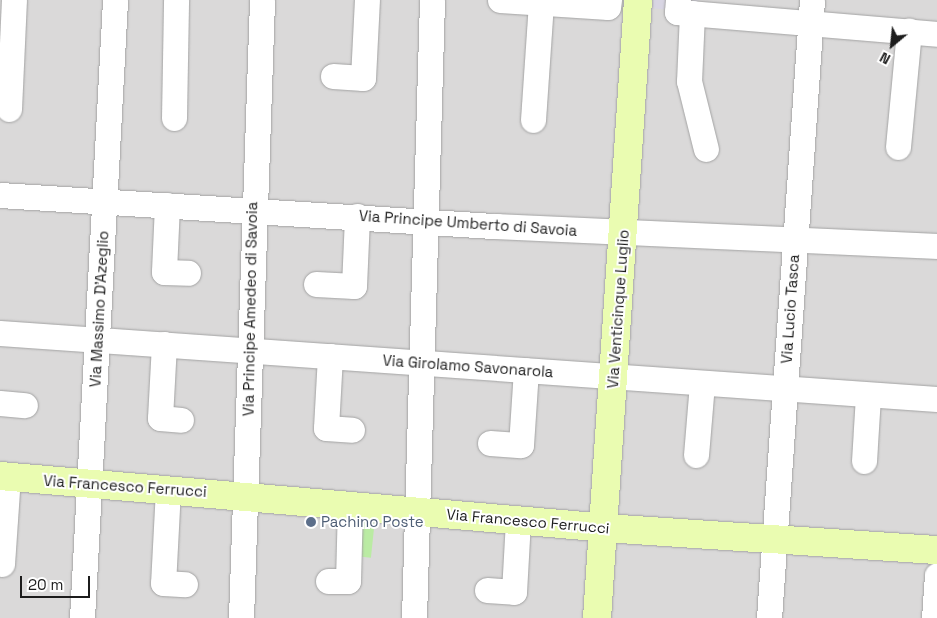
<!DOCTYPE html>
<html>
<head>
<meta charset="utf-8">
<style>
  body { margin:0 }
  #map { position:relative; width:937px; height:618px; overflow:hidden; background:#eeece1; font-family:"Space Grotesk",sans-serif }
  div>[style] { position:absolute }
  .residential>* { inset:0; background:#dad9d9; transform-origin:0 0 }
  .grass>* { inset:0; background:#baeba3; transform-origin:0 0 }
  .plaza>* { inset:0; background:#d8d5e3 }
  .roads { filter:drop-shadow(0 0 1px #a3a3a3) drop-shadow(0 0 1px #a3a3a3) }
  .street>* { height:25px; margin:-12.5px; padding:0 12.5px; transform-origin:12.5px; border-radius:12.5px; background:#fff }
  .secondary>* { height:28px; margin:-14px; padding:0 14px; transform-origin:14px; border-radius:14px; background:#eafcb1 }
  .dots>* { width:14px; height:14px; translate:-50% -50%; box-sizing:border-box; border:2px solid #fff; border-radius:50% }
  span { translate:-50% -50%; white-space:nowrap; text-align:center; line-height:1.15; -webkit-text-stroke:4px #fff; paint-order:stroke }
  .street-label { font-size:15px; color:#1c1c1c }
  .service-label { font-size:15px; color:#4e5e75 }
  .left { translate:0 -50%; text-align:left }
  .north { position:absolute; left:867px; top:20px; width:50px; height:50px; -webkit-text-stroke:4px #fff; paint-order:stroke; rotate:208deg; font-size:14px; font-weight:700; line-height:20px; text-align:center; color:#1c1c1c }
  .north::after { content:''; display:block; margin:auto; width:18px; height:22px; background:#1c1c1c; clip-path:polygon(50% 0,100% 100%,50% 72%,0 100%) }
  .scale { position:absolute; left:20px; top:576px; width:70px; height:22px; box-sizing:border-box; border:2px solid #1c1c1c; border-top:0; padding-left:6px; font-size:15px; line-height:18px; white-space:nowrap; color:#1c1c1c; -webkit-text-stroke:4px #fff; paint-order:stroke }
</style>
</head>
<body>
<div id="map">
  <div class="residential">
    <i style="left:0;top:0;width:937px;height:618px"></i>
  </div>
  <div class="grass">
    <i style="left:356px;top:518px;width:19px;height:38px;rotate:6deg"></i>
  </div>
  <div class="plaza">
    <i style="clip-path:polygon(652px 0,698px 0,697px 13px,651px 8px)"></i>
  </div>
  <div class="roads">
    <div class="street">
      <i style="left:500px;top:0;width:108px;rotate:3.7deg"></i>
      <i style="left:608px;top:7px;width:7px;rotate:-82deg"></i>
      <i style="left:678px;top:0;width:12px;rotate:95deg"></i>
      <i style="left:677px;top:12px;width:261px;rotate:4.8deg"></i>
      <i style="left:692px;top:13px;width:68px;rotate:92.5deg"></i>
      <i style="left:689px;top:81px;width:70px;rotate:76deg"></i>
      <i style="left:333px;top:76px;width:30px;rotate:4deg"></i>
      <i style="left:363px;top:78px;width:78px;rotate:-87.1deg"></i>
      <i style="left:9px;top:109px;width:109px;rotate:-87.4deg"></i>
      <i style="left:174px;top:118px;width:118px;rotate:-89deg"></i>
      <i style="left:533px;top:120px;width:118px;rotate:-86.1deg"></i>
      <i style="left:898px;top:147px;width:117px;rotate:-84.6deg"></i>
      <i style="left:0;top:195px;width:497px;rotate:3.6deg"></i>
      <i style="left:496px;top:226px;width:441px;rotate:2.6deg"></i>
      <i style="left:167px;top:205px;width:67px;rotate:92.6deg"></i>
      <i style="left:164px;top:272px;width:24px;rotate:2deg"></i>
      <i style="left:316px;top:284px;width:38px;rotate:3deg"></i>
      <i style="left:354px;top:286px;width:70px;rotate:-87.5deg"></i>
      <i style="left:0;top:333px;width:939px;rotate:4.03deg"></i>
      <i style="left:164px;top:344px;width:74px;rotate:93.1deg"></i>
      <i style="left:160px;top:418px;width:21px;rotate:5deg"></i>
      <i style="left:330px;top:356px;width:72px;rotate:93.2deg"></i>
      <i style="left:326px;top:428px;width:26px;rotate:4deg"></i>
      <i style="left:0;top:403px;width:25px;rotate:5deg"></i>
      <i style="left:490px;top:443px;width:31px;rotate:4deg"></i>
      <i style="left:521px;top:445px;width:75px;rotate:-86.2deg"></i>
      <i style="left:696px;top:455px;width:71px;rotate:-85.2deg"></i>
      <i style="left:864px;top:461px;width:66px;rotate:-86.5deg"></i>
      <i style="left:168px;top:489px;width:94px;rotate:93deg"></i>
      <i style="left:163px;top:583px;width:22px;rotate:3deg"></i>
      <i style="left:2px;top:564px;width:87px;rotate:-86.1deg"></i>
      <i style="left:328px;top:581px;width:20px"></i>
      <i style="left:348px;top:581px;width:74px;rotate:-88.5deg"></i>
      <i style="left:487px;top:590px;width:27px;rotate:4deg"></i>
      <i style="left:514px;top:592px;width:72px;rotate:-86.8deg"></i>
      <i style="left:82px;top:618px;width:619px;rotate:-86.94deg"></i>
      <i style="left:241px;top:618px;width:618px;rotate:-88.05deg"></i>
      <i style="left:414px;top:618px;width:618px;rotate:-88.33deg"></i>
      <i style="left:769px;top:618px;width:619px;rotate:-86.02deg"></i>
      <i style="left:934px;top:618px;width:43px;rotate:-86deg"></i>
    </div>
    <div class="secondary">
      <i style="left:0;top:476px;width:622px;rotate:4.89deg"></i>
      <i style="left:620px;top:529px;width:318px;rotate:3.8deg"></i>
      <i style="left:597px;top:618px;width:619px;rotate:-86.2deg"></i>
    </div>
  </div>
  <div class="dots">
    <i style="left:311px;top:522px;background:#5c6f8a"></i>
  </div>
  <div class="street-label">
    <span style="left:468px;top:223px;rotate:4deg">Via Principe Umberto di Savoia</span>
    <span style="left:99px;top:309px;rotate:-87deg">Via Massimo D'Azeglio</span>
    <span style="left:250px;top:309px;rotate:-89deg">Via Principe Amedeo di Savoia</span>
    <span style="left:618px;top:309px;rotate:-86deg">Via Venticinque Luglio</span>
    <span style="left:790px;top:309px;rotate:-86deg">Via Lucio Tasca</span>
    <span style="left:468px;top:366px;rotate:4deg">Via Girolamo Savonarola</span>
    <span style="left:125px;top:486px;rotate:4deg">Via Francesco Ferrucci</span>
    <span style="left:528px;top:521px;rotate:5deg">Via Francesco Ferrucci</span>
  </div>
  <div class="service-label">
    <span class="left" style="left:321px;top:522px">Pachino Poste</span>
  </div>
  <div class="north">N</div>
  <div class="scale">20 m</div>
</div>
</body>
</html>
